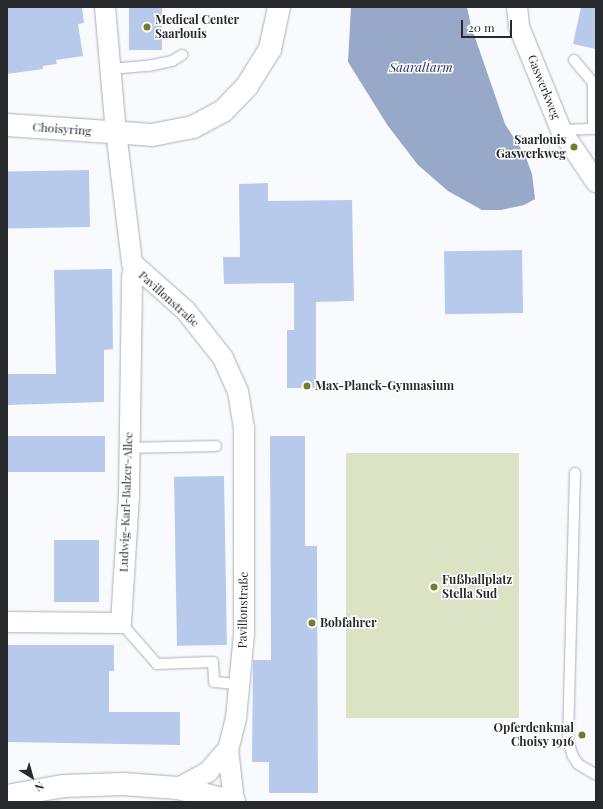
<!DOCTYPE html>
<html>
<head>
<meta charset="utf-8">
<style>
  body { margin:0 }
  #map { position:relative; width:603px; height:809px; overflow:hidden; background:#f8fafe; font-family:"Playfair Display",serif }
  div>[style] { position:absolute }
  .green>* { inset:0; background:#dce2c4; transform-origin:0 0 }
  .water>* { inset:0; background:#97a8c8 }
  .building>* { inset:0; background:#b8caec; transform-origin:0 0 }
  .roads { filter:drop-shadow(0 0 1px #aaafb8) drop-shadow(0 0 1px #aaafb8) }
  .lane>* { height:10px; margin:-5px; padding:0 5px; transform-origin:5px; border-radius:5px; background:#fff }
  .street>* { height:20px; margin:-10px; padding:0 10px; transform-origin:10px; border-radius:10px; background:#fff }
  .secondary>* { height:22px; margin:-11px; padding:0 11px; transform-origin:11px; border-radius:11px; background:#fff }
  .dots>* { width:11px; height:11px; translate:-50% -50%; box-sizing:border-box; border:2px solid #fff; border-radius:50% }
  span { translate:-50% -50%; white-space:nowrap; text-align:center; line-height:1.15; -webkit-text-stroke:3px #fff; paint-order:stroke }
  .poi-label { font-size:12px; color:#27292d; font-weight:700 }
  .left { translate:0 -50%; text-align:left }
  .right { translate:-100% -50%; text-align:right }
  .street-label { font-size:12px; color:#27292d }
  .water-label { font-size:13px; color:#1d315d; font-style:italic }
  .frame { position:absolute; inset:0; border:8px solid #27292d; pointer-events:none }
  .north { position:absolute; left:12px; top:757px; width:40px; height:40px; -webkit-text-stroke:3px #fff; paint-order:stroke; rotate:143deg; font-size:11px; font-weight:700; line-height:16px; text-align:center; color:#27292d }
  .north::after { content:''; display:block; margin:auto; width:14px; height:18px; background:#27292d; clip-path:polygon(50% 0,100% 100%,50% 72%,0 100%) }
  .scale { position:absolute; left:461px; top:20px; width:51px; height:18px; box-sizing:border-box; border:2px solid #27292d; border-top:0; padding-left:5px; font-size:12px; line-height:14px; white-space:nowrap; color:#27292d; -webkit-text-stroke:3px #fff; paint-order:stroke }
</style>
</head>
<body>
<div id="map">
  <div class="green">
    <i style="left:519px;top:453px;width:265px;height:173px;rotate:90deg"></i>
  </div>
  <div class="water">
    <i style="clip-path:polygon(351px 7px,467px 7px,471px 26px,505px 124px,525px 155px,532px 174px,535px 199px,524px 205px,501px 210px,482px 210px,448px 191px,418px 165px,388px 126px,348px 62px)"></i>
  </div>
  <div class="building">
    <i style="clip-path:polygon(7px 7px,82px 7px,84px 23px,78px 24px,83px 56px,56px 60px,57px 64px,43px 66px,43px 69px,7px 74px)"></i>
    <i style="left:129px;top:7px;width:33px;height:43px"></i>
    <i style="clip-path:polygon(581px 7px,596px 7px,596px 49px,573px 44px)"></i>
    <i style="left:89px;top:170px;width:57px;height:82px;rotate:89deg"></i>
    <i style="clip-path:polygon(268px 183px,268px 201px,352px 200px,354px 301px,316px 302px,316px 388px,287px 388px,287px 330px,294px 330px,294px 283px,224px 284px,223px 257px,240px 257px,239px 184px)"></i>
    <i style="left:522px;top:250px;width:63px;height:78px;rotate:89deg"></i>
    <i style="clip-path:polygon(112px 269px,113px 349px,104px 350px,104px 402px,7px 405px,7px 374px,56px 374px,54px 270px)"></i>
    <i style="left:105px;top:436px;width:36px;height:98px;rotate:90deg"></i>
    <i style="clip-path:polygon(270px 436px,305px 436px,305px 546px,317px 546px,318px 793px,269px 793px,269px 762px,252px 762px,253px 660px,271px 660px)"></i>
    <i style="left:224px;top:476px;width:169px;height:50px;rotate:89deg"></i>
    <i style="left:54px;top:540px;width:45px;height:62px"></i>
    <i style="clip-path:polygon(7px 645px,114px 645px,114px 671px,109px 671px,109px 712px,180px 712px,180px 745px,7px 742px)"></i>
  </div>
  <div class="roads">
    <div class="lane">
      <i style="left:574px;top:60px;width:30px;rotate:50deg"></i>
      <i style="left:593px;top:83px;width:46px;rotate:90deg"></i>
      <i style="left:110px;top:69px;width:38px;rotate:-5deg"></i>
      <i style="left:148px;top:66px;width:25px;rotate:-12deg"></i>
      <i style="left:172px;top:61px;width:12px;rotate:-31deg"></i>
      <i style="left:561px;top:130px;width:35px;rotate:-2deg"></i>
      <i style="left:129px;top:448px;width:87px;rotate:-1.3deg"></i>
      <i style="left:575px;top:473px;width:268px;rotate:91.5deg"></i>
      <i style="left:568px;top:741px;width:16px;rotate:72deg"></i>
      <i style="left:573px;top:756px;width:9px;rotate:58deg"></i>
      <i style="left:578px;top:764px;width:21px;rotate:31deg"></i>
      <i style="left:121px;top:623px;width:55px;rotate:48.7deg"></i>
      <i style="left:157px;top:664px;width:56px;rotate:-2deg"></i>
      <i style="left:213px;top:662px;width:20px;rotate:87deg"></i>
      <i style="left:214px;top:682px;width:25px;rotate:5deg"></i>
    </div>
    <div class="street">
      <i style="left:105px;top:7px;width:125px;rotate:85deg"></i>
      <i style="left:116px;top:132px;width:132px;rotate:83deg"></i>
      <i style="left:132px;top:263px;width:72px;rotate:41.6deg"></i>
      <i style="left:186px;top:311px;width:60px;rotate:51.8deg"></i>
      <i style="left:223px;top:358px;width:36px;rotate:66deg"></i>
      <i style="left:238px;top:391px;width:36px;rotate:81deg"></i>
      <i style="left:244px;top:427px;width:207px;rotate:90deg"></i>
      <i style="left:244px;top:634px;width:84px;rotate:95.4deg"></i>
      <i style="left:236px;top:718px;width:32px;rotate:104deg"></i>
      <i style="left:228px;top:749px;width:53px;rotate:83.5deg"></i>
      <i style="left:517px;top:7px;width:20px;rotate:84deg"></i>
      <i style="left:519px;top:27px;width:111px;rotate:67.8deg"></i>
      <i style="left:561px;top:130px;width:63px;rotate:56.1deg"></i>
      <i style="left:7px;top:622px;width:114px;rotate:0.5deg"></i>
      <i style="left:121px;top:623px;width:127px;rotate:-86.4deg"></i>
      <i style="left:129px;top:496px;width:218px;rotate:-89.2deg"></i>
      <i style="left:132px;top:278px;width:11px;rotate:-80deg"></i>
      <i style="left:178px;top:788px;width:34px;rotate:-28deg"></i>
      <i style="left:208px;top:772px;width:30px;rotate:-49deg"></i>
    </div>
    <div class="secondary">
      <i style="left:7px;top:125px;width:145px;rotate:3.9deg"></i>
      <i style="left:152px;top:135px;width:42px;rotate:-11deg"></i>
      <i style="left:193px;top:127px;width:34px;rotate:-28deg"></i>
      <i style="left:223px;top:111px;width:35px;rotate:-46deg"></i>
      <i style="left:247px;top:86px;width:44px;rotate:-58.1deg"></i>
      <i style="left:270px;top:49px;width:43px;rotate:-77.9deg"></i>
      <i style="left:7px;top:796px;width:58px;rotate:-10deg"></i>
      <i style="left:64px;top:786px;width:59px;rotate:-1.9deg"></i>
      <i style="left:123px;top:784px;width:55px;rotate:4.2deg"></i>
      <i style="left:178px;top:788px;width:58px;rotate:14deg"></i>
    </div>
  </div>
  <div class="dots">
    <i style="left:147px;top:27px;background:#727d2a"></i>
    <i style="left:574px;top:147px;background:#727d2a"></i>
    <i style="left:307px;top:386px;background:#727d2a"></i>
    <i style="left:434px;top:587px;background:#727d2a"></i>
    <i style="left:312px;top:623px;background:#727d2a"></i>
    <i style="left:582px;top:735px;background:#727d2a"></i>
  </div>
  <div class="poi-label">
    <span class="left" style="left:155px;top:27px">Medical Center<br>Saarlouis</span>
    <span class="right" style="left:566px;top:147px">Saarlouis<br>Gaswerkweg</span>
    <span class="left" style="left:315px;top:386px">Max-Planck-Gymnasium</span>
    <span class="left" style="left:442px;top:587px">Fußballplatz<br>Stella Sud</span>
    <span class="left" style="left:320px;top:623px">Bobfahrer</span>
    <span class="right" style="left:574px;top:735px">Opferdenkmal<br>Choisy 1916</span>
  </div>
  <div class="street-label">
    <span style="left:544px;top:87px;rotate:68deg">Gaswerkweg</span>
    <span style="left:62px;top:129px;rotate:4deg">Choisyring</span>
    <span style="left:169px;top:299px;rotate:42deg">Pavillonstraße</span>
    <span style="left:126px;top:502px;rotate:-88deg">Ludwig-Karl-Balzer-Allee</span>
    <span style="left:243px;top:610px;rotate:-89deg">Pavillonstraße</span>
  </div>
  <div class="water-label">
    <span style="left:421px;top:67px">Saaraltarm</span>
  </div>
  <div class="frame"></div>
  <div class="north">N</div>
  <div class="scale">20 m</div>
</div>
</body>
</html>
